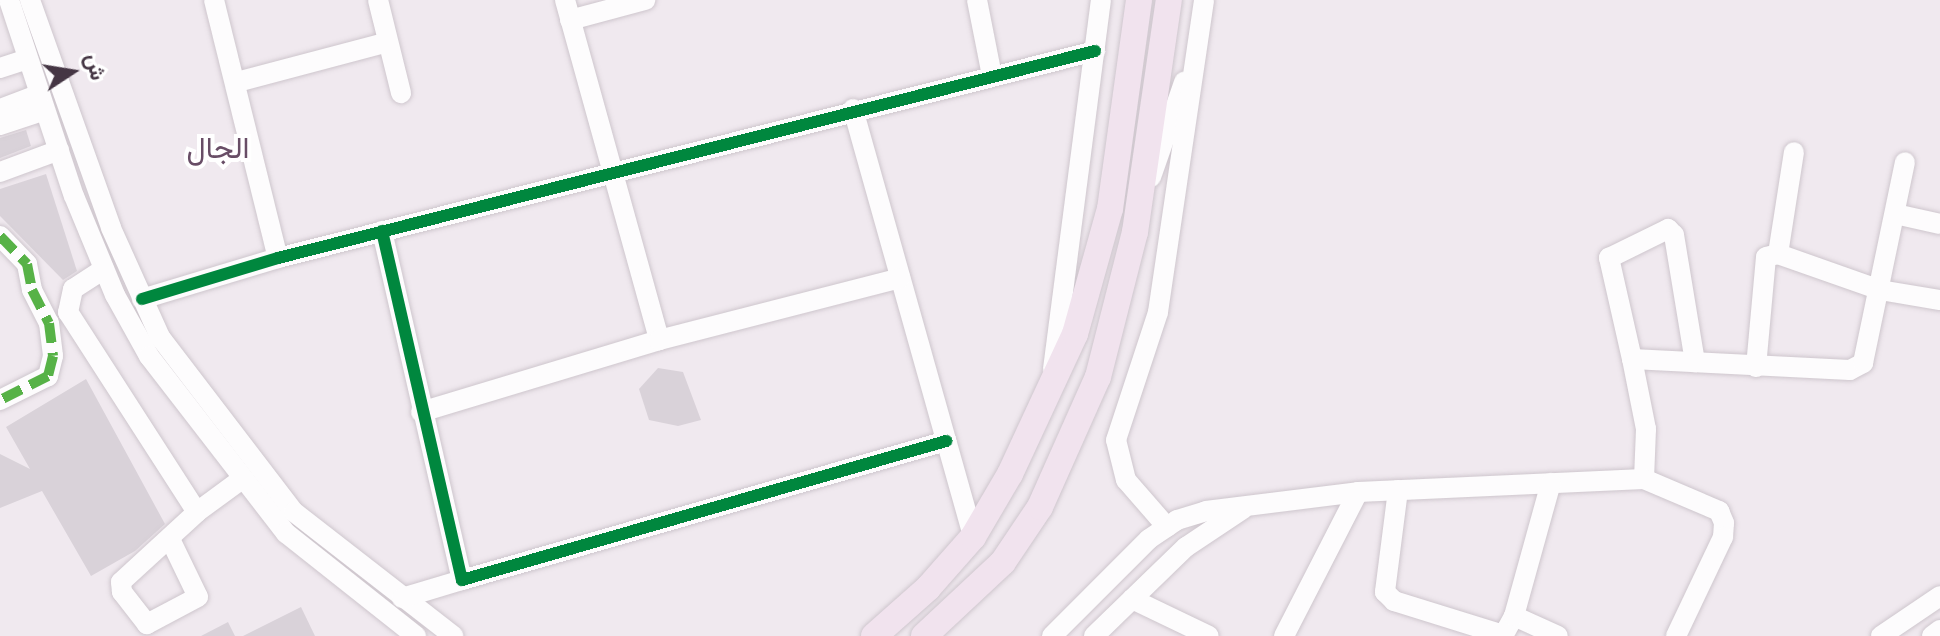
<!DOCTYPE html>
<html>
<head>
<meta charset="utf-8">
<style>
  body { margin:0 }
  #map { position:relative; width:1940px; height:636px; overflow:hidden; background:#f0e9ef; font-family:"DM Sans",Vazirmatn,sans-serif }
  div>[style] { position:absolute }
  .building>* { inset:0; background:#d9d2d9 }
  .roads { filter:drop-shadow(0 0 2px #cec6cd) drop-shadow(0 0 2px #cec6cd) }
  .minor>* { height:20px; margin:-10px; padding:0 10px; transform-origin:10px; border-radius:10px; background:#fdfcfd }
  .major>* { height:26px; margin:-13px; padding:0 13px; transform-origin:13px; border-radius:13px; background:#f1e3ee }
  .quiet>* { height:10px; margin-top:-5px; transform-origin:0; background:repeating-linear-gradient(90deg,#57b247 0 20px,transparent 0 30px) }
  .cycleway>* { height:12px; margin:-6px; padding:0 6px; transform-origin:6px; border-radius:6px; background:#00873e }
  span { translate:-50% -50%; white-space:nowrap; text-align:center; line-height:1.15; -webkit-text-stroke:8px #fff; paint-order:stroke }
  .neighbourhood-label { font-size:30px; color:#684d66 }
  .north { position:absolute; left:32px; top:32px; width:80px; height:80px; -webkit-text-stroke:6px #fff; paint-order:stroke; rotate:78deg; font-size:22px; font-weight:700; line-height:32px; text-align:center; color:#453644 }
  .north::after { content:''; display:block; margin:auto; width:28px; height:36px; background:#453644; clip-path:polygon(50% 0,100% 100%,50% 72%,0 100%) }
</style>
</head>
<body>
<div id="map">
  <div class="building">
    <i style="clip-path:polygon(26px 130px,31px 146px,0 158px,0 138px)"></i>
    <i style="clip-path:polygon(46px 174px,77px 271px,63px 280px,0 216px,0 189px)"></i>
    <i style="clip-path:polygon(658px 368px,683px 372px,701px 420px,678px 426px,649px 420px,639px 389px)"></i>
    <i style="clip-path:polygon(86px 379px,165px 524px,135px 551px,91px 576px,42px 491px,0 508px,0 454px,30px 469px,6px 427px)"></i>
    <i style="clip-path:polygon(301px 607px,315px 636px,243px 636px)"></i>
    <i style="clip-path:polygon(228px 622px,235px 636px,201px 636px)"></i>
  </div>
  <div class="roads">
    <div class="minor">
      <i style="left:9px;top:0;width:206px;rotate:71.7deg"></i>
      <i style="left:74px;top:196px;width:107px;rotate:67.5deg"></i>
      <i style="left:115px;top:295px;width:70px;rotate:60.9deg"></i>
      <i style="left:149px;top:356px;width:224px;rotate:52.3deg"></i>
      <i style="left:286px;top:533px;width:166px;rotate:38.4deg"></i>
      <i style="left:30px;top:0;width:242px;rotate:70.4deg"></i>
      <i style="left:111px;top:228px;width:120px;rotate:65.8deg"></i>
      <i style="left:160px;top:337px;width:220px;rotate:52.6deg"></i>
      <i style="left:294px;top:512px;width:202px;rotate:37.9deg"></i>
      <i style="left:214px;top:0;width:266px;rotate:76.1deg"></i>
      <i style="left:378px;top:0;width:96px;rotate:76.1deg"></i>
      <i style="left:565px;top:0;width:353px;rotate:74.5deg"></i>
      <i style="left:977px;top:0;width:77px;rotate:78.8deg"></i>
      <i style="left:570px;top:20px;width:78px;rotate:-14.9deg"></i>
      <i style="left:0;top:68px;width:29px;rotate:-18deg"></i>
      <i style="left:237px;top:82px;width:156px;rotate:-14.8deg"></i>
      <i style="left:0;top:109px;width:43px;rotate:-20.6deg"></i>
      <i style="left:853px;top:109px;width:445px;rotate:74.3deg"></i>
      <i style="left:0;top:125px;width:47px;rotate:-18.4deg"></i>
      <i style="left:0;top:172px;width:63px;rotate:-20.4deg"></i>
      <i style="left:1151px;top:177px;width:101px;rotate:-70.8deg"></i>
      <i style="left:1895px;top:214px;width:46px;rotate:12.5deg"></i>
      <i style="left:382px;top:231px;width:358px;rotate:77.1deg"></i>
      <i style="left:462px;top:580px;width:504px;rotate:-16.02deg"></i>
      <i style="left:0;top:236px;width:39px;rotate:46deg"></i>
      <i style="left:27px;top:264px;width:26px;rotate:79deg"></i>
      <i style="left:32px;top:290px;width:37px;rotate:63deg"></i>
      <i style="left:49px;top:323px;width:33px;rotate:83deg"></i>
      <i style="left:53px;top:356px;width:21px;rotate:104deg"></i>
      <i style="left:48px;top:376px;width:54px;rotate:153.4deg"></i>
      <i style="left:1778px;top:254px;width:103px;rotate:-81.1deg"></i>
      <i style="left:104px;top:269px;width:37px;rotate:147deg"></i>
      <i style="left:73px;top:289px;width:24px;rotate:102deg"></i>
      <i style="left:68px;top:312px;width:238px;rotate:57.2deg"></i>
      <i style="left:197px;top:512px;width:56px;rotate:-36.3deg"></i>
      <i style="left:142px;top:299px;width:142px;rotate:-16.8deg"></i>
      <i style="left:278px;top:258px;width:843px;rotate:-14.22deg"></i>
      <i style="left:1632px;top:359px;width:104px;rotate:-102.8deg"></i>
      <i style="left:1609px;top:258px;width:66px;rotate:-26.2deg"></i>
      <i style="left:1668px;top:229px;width:8px;rotate:45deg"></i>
      <i style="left:1674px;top:235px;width:129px;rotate:80.6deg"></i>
      <i style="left:1756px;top:367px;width:110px;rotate:-84.8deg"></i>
      <i style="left:1766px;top:257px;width:12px;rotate:-14deg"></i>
      <i style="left:1778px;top:254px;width:108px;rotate:19.4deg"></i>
      <i style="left:1880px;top:290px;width:61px;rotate:9.5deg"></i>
      <i style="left:1053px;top:369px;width:372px;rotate:-82.6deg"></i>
      <i style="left:421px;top:412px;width:249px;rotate:-16.8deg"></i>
      <i style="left:659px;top:340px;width:249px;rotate:-14.4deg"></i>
      <i style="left:1644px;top:479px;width:50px;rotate:-87.7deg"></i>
      <i style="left:1646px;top:429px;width:71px;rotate:-101.3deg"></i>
      <i style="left:1632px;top:359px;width:218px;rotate:2.9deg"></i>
      <i style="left:1850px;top:370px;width:15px;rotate:-28deg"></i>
      <i style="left:1863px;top:363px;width:205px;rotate:-78.2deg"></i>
      <i style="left:1398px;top:490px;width:103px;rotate:97.3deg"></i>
      <i style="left:1385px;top:592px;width:13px;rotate:45deg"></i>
      <i style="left:1394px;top:601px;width:114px;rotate:17.3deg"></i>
      <i style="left:1167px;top:527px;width:62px;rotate:-131.1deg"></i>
      <i style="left:1126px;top:480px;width:41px;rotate:-104deg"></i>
      <i style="left:1116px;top:440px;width:135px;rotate:-71.8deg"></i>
      <i style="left:1158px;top:312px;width:315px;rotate:-81.6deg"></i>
      <i style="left:170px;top:539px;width:64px;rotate:64.2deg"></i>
      <i style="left:198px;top:597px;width:58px;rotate:152.1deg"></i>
      <i style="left:147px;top:624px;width:41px;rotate:-128deg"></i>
      <i style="left:122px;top:592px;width:10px;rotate:-96deg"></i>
      <i style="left:121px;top:582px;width:103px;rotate:-42.6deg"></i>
      <i style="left:402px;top:598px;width:63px;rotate:-16.7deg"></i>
      <i style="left:1132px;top:599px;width:85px;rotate:25.7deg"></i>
      <i style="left:1514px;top:616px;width:48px;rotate:24.4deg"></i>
      <i style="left:1052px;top:636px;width:137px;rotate:-45deg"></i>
      <i style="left:1149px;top:539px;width:34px;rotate:-34deg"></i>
      <i style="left:1177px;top:520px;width:30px;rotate:-17deg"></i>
      <i style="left:1206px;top:511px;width:153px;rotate:-7.1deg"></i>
      <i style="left:1358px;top:492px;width:286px;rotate:-2.6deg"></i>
      <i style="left:1644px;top:479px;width:82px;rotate:23.1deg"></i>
      <i style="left:1719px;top:511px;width:13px;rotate:67deg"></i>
      <i style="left:1724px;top:523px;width:14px;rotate:94deg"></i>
      <i style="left:1723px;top:537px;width:110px;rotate:115.4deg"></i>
      <i style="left:1094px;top:636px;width:128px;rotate:-44.1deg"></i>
      <i style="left:1186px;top:547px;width:69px;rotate:-33.7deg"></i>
      <i style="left:1284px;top:636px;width:162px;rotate:-62.8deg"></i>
      <i style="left:1503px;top:636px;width:23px;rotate:-61deg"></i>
      <i style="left:1514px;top:616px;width:138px;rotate:-74.5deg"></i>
      <i style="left:1881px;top:636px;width:71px;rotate:-34.1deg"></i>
      <i style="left:1932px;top:636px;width:10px;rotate:-37deg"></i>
    </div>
    <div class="major">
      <i style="left:874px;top:636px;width:72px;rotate:-41.6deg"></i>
      <i style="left:928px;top:588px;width:68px;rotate:-48.6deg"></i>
      <i style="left:973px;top:537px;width:73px;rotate:-59.6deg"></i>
      <i style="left:1010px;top:474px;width:154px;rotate:-65.1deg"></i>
      <i style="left:1075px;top:334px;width:130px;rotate:-74.4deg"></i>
      <i style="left:1110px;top:209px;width:211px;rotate:-82.1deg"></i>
      <i style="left:924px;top:636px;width:108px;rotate:-43.1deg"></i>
      <i style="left:1003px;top:562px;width:66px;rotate:-56.1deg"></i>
      <i style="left:1040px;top:507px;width:142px;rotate:-66deg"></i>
      <i style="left:1098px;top:377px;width:150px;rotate:-75.7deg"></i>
      <i style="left:1135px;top:232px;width:234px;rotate:-81.7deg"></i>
    </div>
  </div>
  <div class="quiet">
    <i style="left:0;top:236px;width:39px;rotate:46deg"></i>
    <i style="left:27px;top:264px;width:26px;rotate:79deg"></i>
    <i style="left:32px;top:290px;width:37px;rotate:63deg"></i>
    <i style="left:49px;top:323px;width:33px;rotate:83deg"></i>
    <i style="left:53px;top:356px;width:21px;rotate:104deg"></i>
    <i style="left:48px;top:376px;width:54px;rotate:153.4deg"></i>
  </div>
  <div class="cycleway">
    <i style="left:382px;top:231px;width:358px;rotate:77.1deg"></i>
    <i style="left:462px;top:580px;width:504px;rotate:-16.02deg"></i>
    <i style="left:142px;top:299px;width:142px;rotate:-16.8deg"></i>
    <i style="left:278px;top:258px;width:843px;rotate:-14.22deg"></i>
  </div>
  <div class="neighbourhood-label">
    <span style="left:218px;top:148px">الجال</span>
  </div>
  <div class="north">ش</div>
</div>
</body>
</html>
